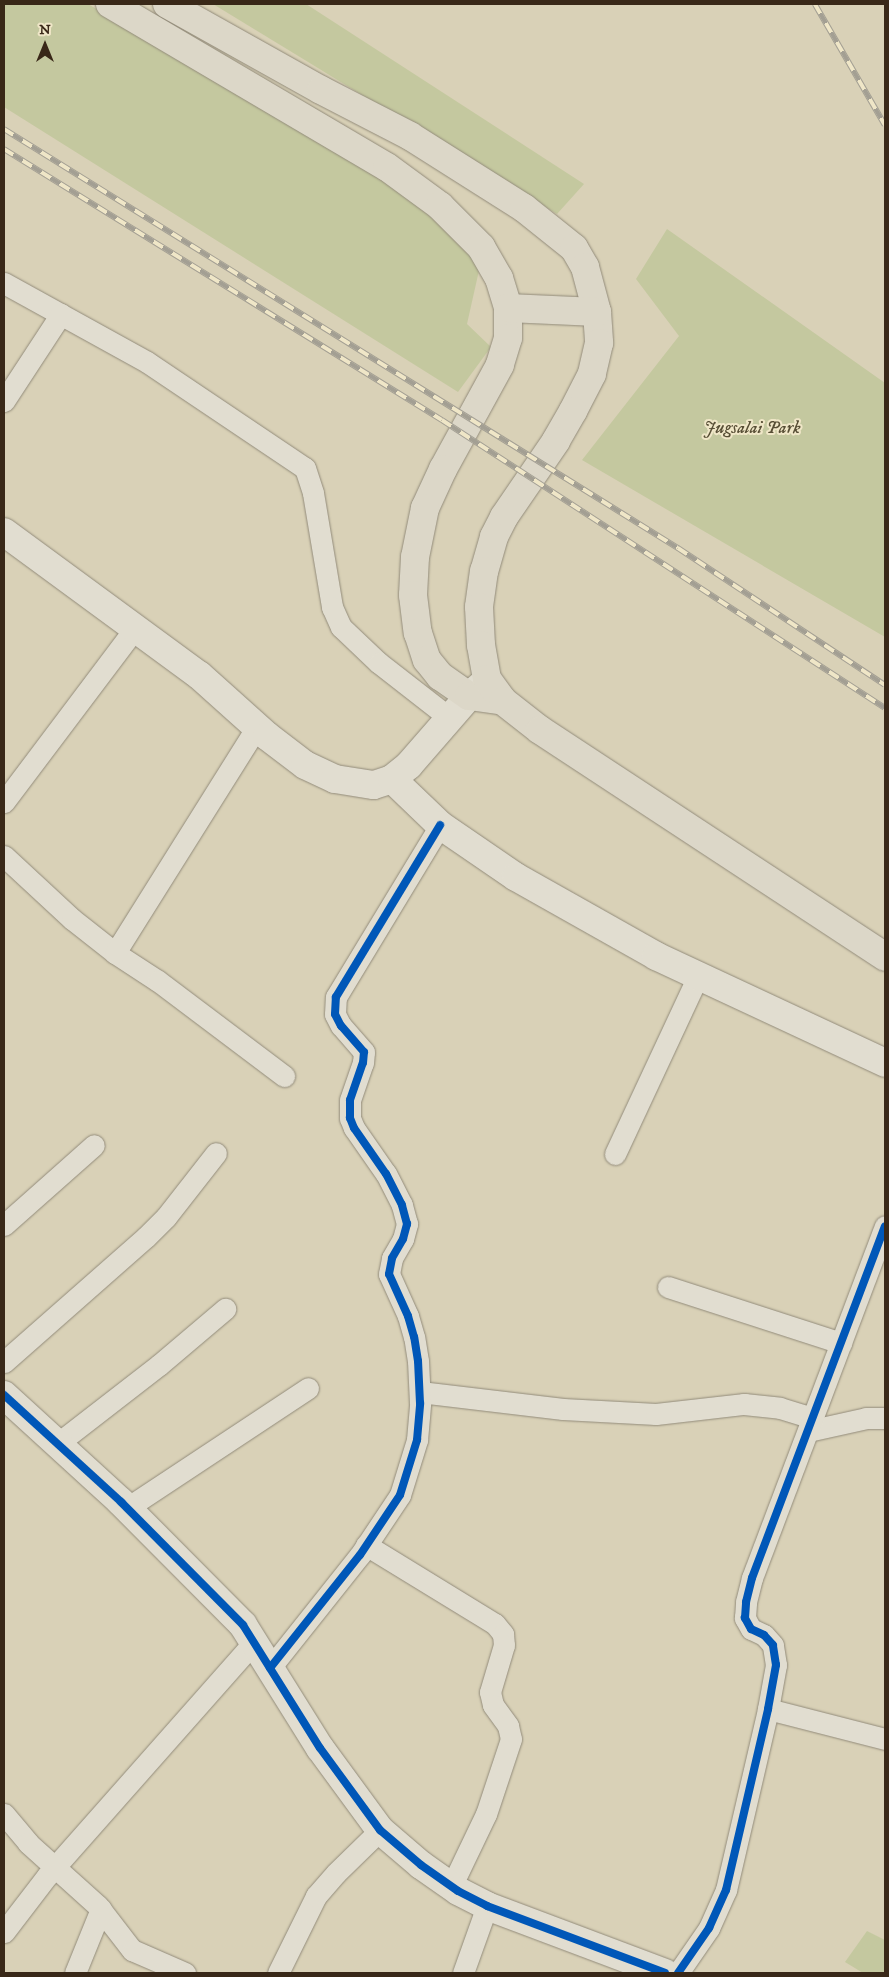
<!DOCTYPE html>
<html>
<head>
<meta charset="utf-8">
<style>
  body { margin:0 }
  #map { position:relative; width:889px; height:1977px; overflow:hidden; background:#d9d1b7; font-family:"IM FELL DW Pica",serif }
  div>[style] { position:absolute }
  .green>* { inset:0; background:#c4c89f }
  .roads { filter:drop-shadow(0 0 1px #928b7a) drop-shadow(0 0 1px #928b7a) }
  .minor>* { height:21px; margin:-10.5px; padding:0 10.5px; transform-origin:10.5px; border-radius:10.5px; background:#e1ddd0 }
  .tertiary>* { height:28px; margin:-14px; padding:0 14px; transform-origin:14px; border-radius:14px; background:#e1ddd0 }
  .primary>* { height:28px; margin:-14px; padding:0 14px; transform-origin:14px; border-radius:14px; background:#dcd7c8 }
  .rail>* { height:5.5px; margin-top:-2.75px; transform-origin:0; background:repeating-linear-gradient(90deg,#efe6c7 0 11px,#a39f93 0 22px); box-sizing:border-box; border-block:1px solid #a39f93 }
  .cycleway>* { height:8px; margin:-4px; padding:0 4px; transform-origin:4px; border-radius:4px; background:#0057b8 }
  span { translate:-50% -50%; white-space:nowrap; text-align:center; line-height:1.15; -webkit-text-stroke:4px #efe6c7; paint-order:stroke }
  .park-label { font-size:18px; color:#574e35; font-style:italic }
  .frame { position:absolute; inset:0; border:5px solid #392818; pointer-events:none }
  .north { position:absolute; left:20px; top:20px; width:50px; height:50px; -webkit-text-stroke:4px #efe6c7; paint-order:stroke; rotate:0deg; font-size:14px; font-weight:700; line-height:20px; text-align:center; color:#392818 }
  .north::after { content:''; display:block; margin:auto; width:18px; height:22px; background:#392818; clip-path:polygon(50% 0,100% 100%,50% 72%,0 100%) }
</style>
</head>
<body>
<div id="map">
  <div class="green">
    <i style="clip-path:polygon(4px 4px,88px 4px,403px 190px,482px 257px,467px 324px,491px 347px,458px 392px,4px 107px)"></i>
    <i style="clip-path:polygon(213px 4px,306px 4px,584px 184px,557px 214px)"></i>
    <i style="clip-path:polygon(667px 229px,885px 383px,885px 637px,582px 460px,679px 336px,636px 279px)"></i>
    <i style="clip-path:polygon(867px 1931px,885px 1940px,885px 1973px,863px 1973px,845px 1962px)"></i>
  </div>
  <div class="roads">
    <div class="minor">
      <i style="left:4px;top:283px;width:163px;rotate:28.9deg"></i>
      <i style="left:147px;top:362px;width:190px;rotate:33.9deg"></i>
      <i style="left:305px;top:468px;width:26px;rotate:72deg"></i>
      <i style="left:313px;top:493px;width:116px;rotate:80.5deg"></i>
      <i style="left:332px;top:607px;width:22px;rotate:66deg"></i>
      <i style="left:341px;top:627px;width:52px;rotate:43.5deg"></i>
      <i style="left:379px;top:663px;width:91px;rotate:37.9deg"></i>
      <i style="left:4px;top:401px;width:104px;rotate:-56.8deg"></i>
      <i style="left:4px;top:802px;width:218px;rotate:-53deg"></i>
      <i style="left:4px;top:856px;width:93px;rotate:42.8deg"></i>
      <i style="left:72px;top:919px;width:55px;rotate:38.3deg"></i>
      <i style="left:115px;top:953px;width:51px;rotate:33.1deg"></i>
      <i style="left:158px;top:981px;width:158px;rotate:37deg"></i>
      <i style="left:115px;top:953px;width:267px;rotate:-57.9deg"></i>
      <i style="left:615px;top:1154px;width:196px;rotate:-65deg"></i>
      <i style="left:4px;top:1225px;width:120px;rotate:-41.6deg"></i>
      <i style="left:668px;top:1287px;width:182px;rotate:17.9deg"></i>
      <i style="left:4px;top:1362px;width:189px;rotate:-41.4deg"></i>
      <i style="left:146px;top:1237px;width:28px;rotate:-45deg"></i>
      <i style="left:166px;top:1217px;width:81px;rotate:-52deg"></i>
      <i style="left:420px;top:1392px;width:144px;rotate:6.8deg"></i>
      <i style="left:563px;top:1409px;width:93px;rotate:3.1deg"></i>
      <i style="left:656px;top:1414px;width:89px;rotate:-6.5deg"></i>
      <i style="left:744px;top:1404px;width:36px;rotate:6deg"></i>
      <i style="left:780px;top:1408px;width:34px;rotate:17deg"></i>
      <i style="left:808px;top:1431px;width:59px;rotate:-12.6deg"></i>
      <i style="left:866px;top:1418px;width:19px"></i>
      <i style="left:57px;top:1444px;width:129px;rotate:-37.8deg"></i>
      <i style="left:159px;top:1365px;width:87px;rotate:-40.3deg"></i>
      <i style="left:127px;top:1508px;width:217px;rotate:-33.5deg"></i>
      <i style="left:366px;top:1545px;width:151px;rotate:31.5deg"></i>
      <i style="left:495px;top:1624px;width:13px;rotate:51deg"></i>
      <i style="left:503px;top:1634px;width:11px;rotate:85deg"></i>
      <i style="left:504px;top:1645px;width:49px;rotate:106.6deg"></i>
      <i style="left:490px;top:1692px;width:13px;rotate:77deg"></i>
      <i style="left:493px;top:1705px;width:26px;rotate:54deg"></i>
      <i style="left:508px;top:1726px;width:13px;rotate:77deg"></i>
      <i style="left:511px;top:1739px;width:79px;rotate:108.4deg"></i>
      <i style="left:486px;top:1814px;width:81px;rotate:115.6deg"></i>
      <i style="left:270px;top:1668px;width:144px;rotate:-51.5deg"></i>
      <i style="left:360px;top:1555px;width:72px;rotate:-56.3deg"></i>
      <i style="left:400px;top:1495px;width:58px;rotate:-72.8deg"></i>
      <i style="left:417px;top:1440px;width:37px;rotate:-85deg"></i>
      <i style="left:420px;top:1403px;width:42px;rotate:-92.7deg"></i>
      <i style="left:418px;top:1361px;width:24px;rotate:-99deg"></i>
      <i style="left:414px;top:1337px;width:22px;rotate:-106deg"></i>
      <i style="left:408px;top:1316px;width:46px;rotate:-114.3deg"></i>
      <i style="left:389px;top:1274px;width:16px;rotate:-79deg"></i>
      <i style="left:392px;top:1258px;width:22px;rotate:-60deg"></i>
      <i style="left:403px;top:1239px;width:16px;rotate:-75deg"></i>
      <i style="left:407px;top:1224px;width:20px;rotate:-105deg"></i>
      <i style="left:402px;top:1205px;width:35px;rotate:-117deg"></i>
      <i style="left:386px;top:1174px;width:56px;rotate:-124.8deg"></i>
      <i style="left:354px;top:1128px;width:11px;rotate:-112deg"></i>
      <i style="left:350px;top:1118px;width:18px;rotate:-90deg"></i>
      <i style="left:350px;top:1100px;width:39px;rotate:-71deg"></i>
      <i style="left:363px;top:1063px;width:11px;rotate:-85deg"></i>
      <i style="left:364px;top:1052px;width:35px;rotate:-131deg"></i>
      <i style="left:341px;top:1026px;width:13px;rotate:-117deg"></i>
      <i style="left:335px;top:1014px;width:17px;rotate:-87deg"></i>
      <i style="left:336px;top:997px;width:201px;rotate:-58.8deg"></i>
      <i style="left:768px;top:1709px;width:121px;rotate:14.4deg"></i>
      <i style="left:4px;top:1814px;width:38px;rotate:50deg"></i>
      <i style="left:28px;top:1843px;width:94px;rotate:42deg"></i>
      <i style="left:98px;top:1906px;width:56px;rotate:52.3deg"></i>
      <i style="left:132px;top:1950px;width:58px;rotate:23.5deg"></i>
      <i style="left:4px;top:1932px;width:71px;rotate:-52.5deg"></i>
      <i style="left:47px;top:1876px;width:312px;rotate:-48.5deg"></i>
      <i style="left:75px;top:1973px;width:69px;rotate:-67.9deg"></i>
      <i style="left:278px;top:1973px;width:86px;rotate:-63.7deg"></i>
      <i style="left:316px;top:1896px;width:30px;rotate:-49deg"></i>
      <i style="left:336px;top:1873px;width:62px;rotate:-44.3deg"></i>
      <i style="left:463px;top:1973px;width:71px;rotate:-70.3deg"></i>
      <i style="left:678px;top:1973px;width:55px;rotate:-55.4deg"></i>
      <i style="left:709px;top:1928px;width:42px;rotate:-65.9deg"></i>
      <i style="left:726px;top:1890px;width:186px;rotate:-76.9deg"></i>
      <i style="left:768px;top:1709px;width:45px;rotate:-79.7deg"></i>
      <i style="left:776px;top:1665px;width:20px;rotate:-99deg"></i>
      <i style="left:773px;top:1645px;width:13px;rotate:-132deg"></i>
      <i style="left:764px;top:1635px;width:14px;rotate:-155deg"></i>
      <i style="left:751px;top:1629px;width:13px;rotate:-119deg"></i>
      <i style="left:745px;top:1618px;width:16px;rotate:-86deg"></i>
      <i style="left:746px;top:1602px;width:25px;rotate:-76deg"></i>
      <i style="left:752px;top:1578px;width:376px;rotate:-69.3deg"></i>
    </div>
    <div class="tertiary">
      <i style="left:4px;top:532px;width:242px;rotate:36.3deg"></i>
      <i style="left:199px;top:675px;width:91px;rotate:41.9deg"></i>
      <i style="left:267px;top:736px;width:48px;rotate:37.3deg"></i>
      <i style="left:305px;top:765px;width:33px;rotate:25deg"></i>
      <i style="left:335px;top:779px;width:39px;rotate:9deg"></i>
      <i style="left:374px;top:785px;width:19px;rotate:-18deg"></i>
      <i style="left:392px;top:779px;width:22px;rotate:-39deg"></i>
      <i style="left:409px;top:765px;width:91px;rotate:-49deg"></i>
      <i style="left:469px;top:696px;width:23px;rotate:-41deg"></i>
      <i style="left:392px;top:779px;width:66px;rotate:43.8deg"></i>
      <i style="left:440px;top:825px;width:92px;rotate:34.4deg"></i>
      <i style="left:516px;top:877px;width:161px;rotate:29.4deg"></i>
      <i style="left:656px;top:956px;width:253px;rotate:25deg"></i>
      <i style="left:4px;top:1395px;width:159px;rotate:42.4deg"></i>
      <i style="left:121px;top:1502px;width:173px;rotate:45.2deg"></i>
      <i style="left:243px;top:1625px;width:145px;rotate:58deg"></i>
      <i style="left:320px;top:1748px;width:102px;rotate:53.8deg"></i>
      <i style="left:380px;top:1830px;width:54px;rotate:40.5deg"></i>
      <i style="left:421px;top:1865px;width:45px;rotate:35.1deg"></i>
      <i style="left:458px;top:1891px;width:33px;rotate:27deg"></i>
      <i style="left:487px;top:1906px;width:190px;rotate:20.6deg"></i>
    </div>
    <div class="primary">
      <i style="left:110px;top:4px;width:321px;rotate:30.5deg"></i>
      <i style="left:387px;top:167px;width:66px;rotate:36.3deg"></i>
      <i style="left:440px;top:206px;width:58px;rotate:45deg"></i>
      <i style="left:481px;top:247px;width:36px;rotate:60deg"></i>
      <i style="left:499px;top:278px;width:31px;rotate:73deg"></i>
      <i style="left:508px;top:308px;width:30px;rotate:90deg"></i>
      <i style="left:508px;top:338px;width:28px;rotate:107deg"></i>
      <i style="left:500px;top:365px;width:119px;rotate:118.7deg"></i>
      <i style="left:443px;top:469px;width:43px;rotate:114.8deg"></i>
      <i style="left:425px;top:508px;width:50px;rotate:101.5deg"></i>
      <i style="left:415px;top:557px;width:38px;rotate:93deg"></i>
      <i style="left:413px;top:595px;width:38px;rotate:83deg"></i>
      <i style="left:418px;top:633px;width:28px;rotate:72deg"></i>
      <i style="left:427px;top:660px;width:21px;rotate:51deg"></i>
      <i style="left:440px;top:676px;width:35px;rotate:35deg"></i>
      <i style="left:469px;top:696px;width:34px;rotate:8deg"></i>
      <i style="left:167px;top:4px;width:176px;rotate:29.2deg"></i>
      <i style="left:321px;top:90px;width:100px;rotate:27.3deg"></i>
      <i style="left:410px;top:136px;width:135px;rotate:32.3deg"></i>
      <i style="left:524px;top:208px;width:64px;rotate:38.7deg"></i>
      <i style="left:574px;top:248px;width:22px;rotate:60deg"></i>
      <i style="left:585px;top:267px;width:47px;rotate:75.1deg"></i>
      <i style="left:597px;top:312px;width:31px;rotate:86deg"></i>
      <i style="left:599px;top:343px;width:32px;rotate:103deg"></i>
      <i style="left:592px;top:374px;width:42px;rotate:117.2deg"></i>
      <i style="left:573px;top:411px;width:34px;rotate:120deg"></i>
      <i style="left:556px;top:441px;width:92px;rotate:124.4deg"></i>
      <i style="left:504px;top:517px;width:22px;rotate:117deg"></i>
      <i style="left:494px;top:537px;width:35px;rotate:106deg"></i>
      <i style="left:484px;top:571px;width:36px;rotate:98deg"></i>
      <i style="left:479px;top:607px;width:38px;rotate:87deg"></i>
      <i style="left:481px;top:645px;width:35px;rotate:80deg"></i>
      <i style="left:487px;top:679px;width:27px;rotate:54deg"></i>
      <i style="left:503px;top:701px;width:47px;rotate:38.1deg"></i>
      <i style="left:540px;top:730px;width:413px;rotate:33.3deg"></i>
      <i style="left:508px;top:308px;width:89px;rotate:2.6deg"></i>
    </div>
  </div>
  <div class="rail">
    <i style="left:815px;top:4px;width:140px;rotate:60deg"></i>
    <i style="left:4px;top:129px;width:794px;rotate:31.87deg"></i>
    <i style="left:678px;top:548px;width:248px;rotate:33.5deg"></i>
    <i style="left:4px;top:149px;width:515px;rotate:31.75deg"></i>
    <i style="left:442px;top:420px;width:528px;rotate:33.03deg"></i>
  </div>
  <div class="cycleway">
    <i style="left:4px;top:1395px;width:159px;rotate:42.4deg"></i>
    <i style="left:121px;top:1502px;width:173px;rotate:45.2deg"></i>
    <i style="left:243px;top:1625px;width:145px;rotate:58deg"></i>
    <i style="left:320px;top:1748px;width:102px;rotate:53.8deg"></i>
    <i style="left:380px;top:1830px;width:54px;rotate:40.5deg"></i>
    <i style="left:421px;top:1865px;width:45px;rotate:35.1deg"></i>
    <i style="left:458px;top:1891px;width:33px;rotate:27deg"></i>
    <i style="left:487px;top:1906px;width:190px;rotate:20.6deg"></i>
    <i style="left:270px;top:1668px;width:144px;rotate:-51.5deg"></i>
    <i style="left:360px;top:1555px;width:72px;rotate:-56.3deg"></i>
    <i style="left:400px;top:1495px;width:58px;rotate:-72.8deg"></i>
    <i style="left:417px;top:1440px;width:37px;rotate:-85deg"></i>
    <i style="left:420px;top:1403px;width:42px;rotate:-92.7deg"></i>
    <i style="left:418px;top:1361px;width:24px;rotate:-99deg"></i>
    <i style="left:414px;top:1337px;width:22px;rotate:-106deg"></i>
    <i style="left:408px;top:1316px;width:46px;rotate:-114.3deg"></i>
    <i style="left:389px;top:1274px;width:16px;rotate:-79deg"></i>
    <i style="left:392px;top:1258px;width:22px;rotate:-60deg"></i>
    <i style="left:403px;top:1239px;width:16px;rotate:-75deg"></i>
    <i style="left:407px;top:1224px;width:20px;rotate:-105deg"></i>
    <i style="left:402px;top:1205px;width:35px;rotate:-117deg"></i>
    <i style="left:386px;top:1174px;width:56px;rotate:-124.8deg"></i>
    <i style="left:354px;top:1128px;width:11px;rotate:-112deg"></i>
    <i style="left:350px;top:1118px;width:18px;rotate:-90deg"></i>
    <i style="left:350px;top:1100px;width:39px;rotate:-71deg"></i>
    <i style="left:363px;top:1063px;width:11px;rotate:-85deg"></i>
    <i style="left:364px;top:1052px;width:35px;rotate:-131deg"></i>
    <i style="left:341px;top:1026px;width:13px;rotate:-117deg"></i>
    <i style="left:335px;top:1014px;width:17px;rotate:-87deg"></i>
    <i style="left:336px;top:997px;width:201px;rotate:-58.8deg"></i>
    <i style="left:678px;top:1973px;width:55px;rotate:-55.4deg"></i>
    <i style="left:709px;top:1928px;width:42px;rotate:-65.9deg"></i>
    <i style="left:726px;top:1890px;width:186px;rotate:-76.9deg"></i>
    <i style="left:768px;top:1709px;width:45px;rotate:-79.7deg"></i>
    <i style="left:776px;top:1665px;width:20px;rotate:-99deg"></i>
    <i style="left:773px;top:1645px;width:13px;rotate:-132deg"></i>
    <i style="left:764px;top:1635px;width:14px;rotate:-155deg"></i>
    <i style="left:751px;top:1629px;width:13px;rotate:-119deg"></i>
    <i style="left:745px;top:1618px;width:16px;rotate:-86deg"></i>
    <i style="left:746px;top:1602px;width:25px;rotate:-76deg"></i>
    <i style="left:752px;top:1578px;width:376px;rotate:-69.3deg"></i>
  </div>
  <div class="park-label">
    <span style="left:752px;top:428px">Jugsalai Park</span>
  </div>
  <div class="frame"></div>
  <div class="north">N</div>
</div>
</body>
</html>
